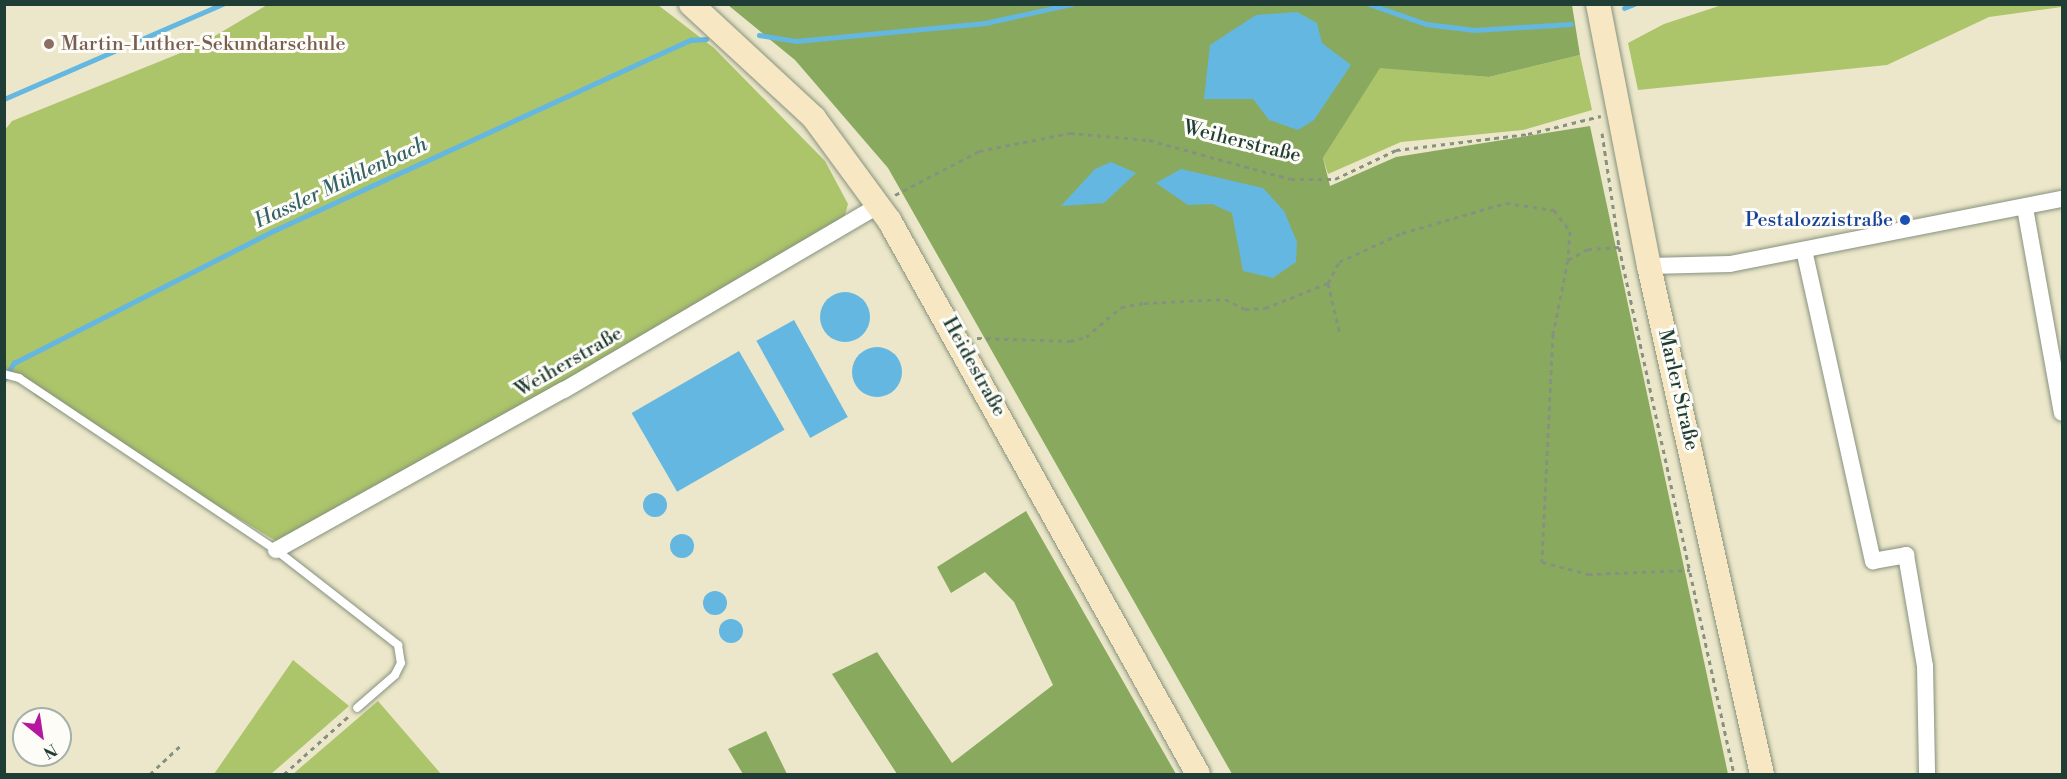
<!DOCTYPE html>
<html>
<head>
<meta charset="utf-8">
<style>
  body { margin:0 }
  #map { position:relative; width:2067px; height:779px; overflow:hidden; background:#ece7ca; font-family:"Libre Bodoni",serif }
  div>[style] { position:absolute }
  .green>* { inset:0; background:#acc46a }
  .forest>* { inset:0; background:#89aa5e }
  .water>* { inset:0; background:#64b7e0; transform-origin:0 0 }
  .round { border-radius:50% }
  .stream>* { height:4.5px; margin:-2.25px; padding:0 2.25px; transform-origin:2.25px; border-radius:2.25px; background:#64b7e0 }
  .path>* { height:3px; margin-top:-1.5px; transform-origin:0; background:repeating-linear-gradient(90deg,#86927f 0 4.5px,transparent 0 9px) }
  .roads { filter:drop-shadow(0 0 2px #86927f) drop-shadow(0 0 2px #86927f) }
  .lane>* { height:8px; margin:-4px; padding:0 4px; transform-origin:4px; border-radius:4px; background:#fff }
  .street>* { height:16px; margin:-8px; padding:0 8px; transform-origin:8px; border-radius:8px; background:#fff }
  .secondary>* { height:24px; margin:-12px; padding:0 12px; transform-origin:12px; border-radius:12px; background:#f7e8c3 }
  .dots>* { width:16px; height:16px; translate:-50% -50%; box-sizing:border-box; border:3px solid #fdfcf7; border-radius:50% }
  span { translate:-50% -50%; white-space:nowrap; text-align:center; line-height:1.15; -webkit-text-stroke:6px #fdfcf7; paint-order:stroke }
  .education-label { font-size:20px; color:#785e54 }
  .left { translate:0 -50%; text-align:left }
  .street-label { font-size:20px; color:#1f3d34 }
  .transit-label { font-size:20px; color:#164399 }
  .right { translate:-100% -50%; text-align:right }
  .water-label { font-size:21px; color:#346268; font-style:italic }
  .frame { position:absolute; inset:0; border:6px solid #1f3d34; pointer-events:none }
  .north { position:absolute; left:12px; top:707px; width:60px; height:60px; box-sizing:border-box; background:#fdfcf7; border:2px solid #a4b0a9; border-radius:50%; rotate:150deg; font-size:16px; font-weight:700; line-height:24px; text-align:center; color:#1f3d34 }
  .north::after { content:''; display:block; margin:auto; width:21px; height:27px; background:#b5179e; clip-path:polygon(50% 0,100% 100%,50% 72%,0 100%) }
</style>
</head>
<body>
<div id="map">
  <div class="green">
    <i style="clip-path:polygon(1725px 4px,2062px 4px,2062px 7px,1989px 17px,1887px 65px,1638px 90px,1628px 43px,1664px 24px)"></i>
    <i style="clip-path:polygon(267px 5px,658px 5px,714px 48px,825px 161px,848px 204px,843px 222px,281px 544px,36px 396px,19px 378px,5px 374px,4px 131px,12px 121px,198px 46px)"></i>
    <i style="clip-path:polygon(1580px 55px,1592px 110px,1523px 130px,1401px 142px,1328px 174px,1323px 158px,1380px 67px,1489px 77px)"></i>
    <i style="clip-path:polygon(293px 660px,349px 706px,271px 774px,214px 774px)"></i>
    <i style="clip-path:polygon(378px 701px,441px 774px,293px 774px)"></i>
  </div>
  <div class="forest">
    <i style="clip-path:polygon(728px 5px,1572px 5px,1580px 55px,1489px 77px,1380px 68px,1323px 158px,1330px 186px,1396px 157px,1590px 126px,1728px 774px,1232px 774px,888px 168px,795px 60px)"></i>
    <i style="clip-path:polygon(1026px 511px,1176px 774px,897px 774px,832px 674px,877px 652px,952px 763px,1053px 685px,1014px 602px,985px 572px,951px 593px,937px 567px)"></i>
    <i style="clip-path:polygon(766px 731px,787px 774px,743px 774px,728px 749px)"></i>
  </div>
  <div class="water">
    <i style="clip-path:polygon(1297px 12px,1317px 23px,1322px 43px,1351px 65px,1314px 120px,1298px 130px,1269px 120px,1253px 99px,1204px 99px,1210px 45px,1256px 15px)"></i>
    <i style="clip-path:polygon(1111px 162px,1136px 173px,1104px 203px,1061px 206px,1095px 169px)"></i>
    <i style="clip-path:polygon(1181px 169px,1263px 188px,1284px 211px,1297px 242px,1296px 262px,1273px 278px,1243px 271px,1232px 213px,1212px 204px,1188px 205px,1156px 183px)"></i>
    <i class="round" style="left:820px;top:292px;width:50px;height:50px"></i>
    <i style="left:794px;top:320px;width:111px;height:43px;rotate:61deg"></i>
    <i class="round" style="left:852px;top:347px;width:50px;height:50px"></i>
    <i style="left:739px;top:351px;width:91px;height:124px;rotate:60deg"></i>
    <i class="round" style="left:643px;top:493px;width:24px;height:24px"></i>
    <i class="round" style="left:670px;top:534px;width:24px;height:24px"></i>
    <i class="round" style="left:703px;top:591px;width:24px;height:24px"></i>
    <i class="round" style="left:719px;top:619px;width:24px;height:24px"></i>
  </div>
  <div class="stream">
    <i style="left:1369px;top:4px;width:60px;rotate:19.3deg"></i>
    <i style="left:1426px;top:24px;width:49px;rotate:7deg"></i>
    <i style="left:1475px;top:30px;width:96px;rotate:-3.6deg"></i>
    <i style="left:1624px;top:8px;width:11px;rotate:-22deg"></i>
    <i style="left:759px;top:35px;width:37px;rotate:9deg"></i>
    <i style="left:796px;top:41px;width:190px;rotate:-5.4deg"></i>
    <i style="left:985px;top:23px;width:89px;rotate:-12.3deg"></i>
    <i style="left:4px;top:99px;width:239px;rotate:-23.5deg"></i>
    <i style="left:4px;top:380px;width:20px;rotate:-60deg"></i>
    <i style="left:14px;top:363px;width:291px;rotate:-27deg"></i>
    <i style="left:273px;top:231px;width:460px;rotate:-24.6deg"></i>
    <i style="left:691px;top:40px;width:15px;rotate:-4deg"></i>
  </div>
  <div class="path">
    <i style="left:1602px;top:133px;width:115px;rotate:81.5deg"></i>
    <i style="left:1619px;top:247px;width:539px;rotate:77.69deg"></i>
    <i style="left:895px;top:195px;width:95px;rotate:-27.6deg"></i>
    <i style="left:979px;top:151px;width:93px;rotate:-11.2deg"></i>
    <i style="left:1070px;top:133px;width:79px;rotate:5.1deg"></i>
    <i style="left:1149px;top:140px;width:147px;rotate:15.4deg"></i>
    <i style="left:1291px;top:179px;width:44px"></i>
    <i style="left:1335px;top:179px;width:68px;rotate:-25.4deg"></i>
    <i style="left:1396px;top:150px;width:133px;rotate:-6.9deg"></i>
    <i style="left:1528px;top:134px;width:75px;rotate:-13.9deg"></i>
    <i style="left:1619px;top:247px;width:31px;rotate:176deg"></i>
    <i style="left:1588px;top:249px;width:23px;rotate:151deg"></i>
    <i style="left:1568px;top:260px;width:76px;rotate:101.5deg"></i>
    <i style="left:1553px;top:334px;width:228px;rotate:92.8deg"></i>
    <i style="left:1542px;top:562px;width:48px;rotate:14.6deg"></i>
    <i style="left:1588px;top:574px;width:102px;rotate:-2.2deg"></i>
    <i style="left:1328px;top:283px;width:52px;rotate:76.8deg"></i>
    <i style="left:977px;top:338px;width:93px;rotate:1.8deg"></i>
    <i style="left:1070px;top:341px;width:16px;rotate:-14deg"></i>
    <i style="left:1086px;top:337px;width:46px;rotate:-40.6deg"></i>
    <i style="left:1121px;top:307px;width:23px;rotate:-10deg"></i>
    <i style="left:1144px;top:303px;width:81px;rotate:-2.8deg"></i>
    <i style="left:1225px;top:299px;width:22px;rotate:27deg"></i>
    <i style="left:1245px;top:309px;width:20px;rotate:-3deg"></i>
    <i style="left:1265px;top:308px;width:68px;rotate:-21.6deg"></i>
    <i style="left:1328px;top:283px;width:24px;rotate:-62deg"></i>
    <i style="left:1339px;top:262px;width:69px;rotate:-24.7deg"></i>
    <i style="left:1402px;top:233px;width:108px;rotate:-16.1deg"></i>
    <i style="left:1506px;top:203px;width:49px;rotate:8.3deg"></i>
    <i style="left:1554px;top:210px;width:26px;rotate:53deg"></i>
    <i style="left:1570px;top:231px;width:29px;rotate:94deg"></i>
    <i style="left:150px;top:774px;width:42px;rotate:-43.1deg"></i>
    <i style="left:284px;top:774px;width:89px;rotate:-41.8deg"></i>
  </div>
  <div class="roads">
    <div class="lane">
      <i style="left:4px;top:374px;width:16px;rotate:15deg"></i>
      <i style="left:19px;top:378px;width:309px;rotate:33.8deg"></i>
      <i style="left:276px;top:550px;width:155px;rotate:37.9deg"></i>
      <i style="left:398px;top:645px;width:18px;rotate:81deg"></i>
      <i style="left:401px;top:663px;width:13px;rotate:117deg"></i>
      <i style="left:395px;top:675px;width:50px;rotate:139deg"></i>
    </div>
    <div class="street">
      <i style="left:2025px;top:208px;width:208px;rotate:79.8deg"></i>
      <i style="left:1804px;top:250px;width:319px;rotate:77.5deg"></i>
      <i style="left:1873px;top:561px;width:34px;rotate:-10deg"></i>
      <i style="left:1906px;top:555px;width:113px;rotate:80.3deg"></i>
      <i style="left:1925px;top:666px;width:108px;rotate:88.9deg"></i>
      <i style="left:1649px;top:266px;width:81px;rotate:-1.4deg"></i>
      <i style="left:1730px;top:264px;width:338px;rotate:-11.1deg"></i>
      <i style="left:276px;top:550px;width:329px;rotate:-29.1deg"></i>
      <i style="left:564px;top:390px;width:365px;rotate:-30.4deg"></i>
    </div>
    <div class="secondary">
      <i style="left:691px;top:4px;width:168px;rotate:42.8deg"></i>
      <i style="left:814px;top:118px;width:127px;rotate:53.7deg"></i>
      <i style="left:889px;top:220px;width:634px;rotate:60.85deg"></i>
      <i style="left:1598px;top:4px;width:267px;rotate:79deg"></i>
      <i style="left:1649px;top:266px;width:520px;rotate:77.46deg"></i>
    </div>
  </div>
  <div class="dots">
    <i style="left:49px;top:44px;background:#8d6e63"></i>
    <i style="left:1905px;top:220px;background:#1a4fb4"></i>
  </div>
  <div class="education-label">
    <span class="left" style="left:61px;top:44px">Martin-Luther-Sekundarschule</span>
  </div>
  <div class="street-label">
    <span style="left:1242px;top:142px;rotate:14deg">Weiherstraße</span>
    <span style="left:569px;top:362px;rotate:-30deg">Weiherstraße</span>
    <span style="left:974px;top:367px;rotate:61deg">Heidestraße</span>
    <span style="left:1678px;top:390px;rotate:77deg">Marler Straße</span>
  </div>
  <div class="transit-label">
    <span class="right" style="left:1893px;top:220px">Pestalozzistraße</span>
  </div>
  <div class="water-label">
    <span style="left:341px;top:183px;rotate:-25deg">Hassler Mühlenbach</span>
  </div>
  <div class="frame"></div>
  <div class="north">N</div>
</div>
</body>
</html>
